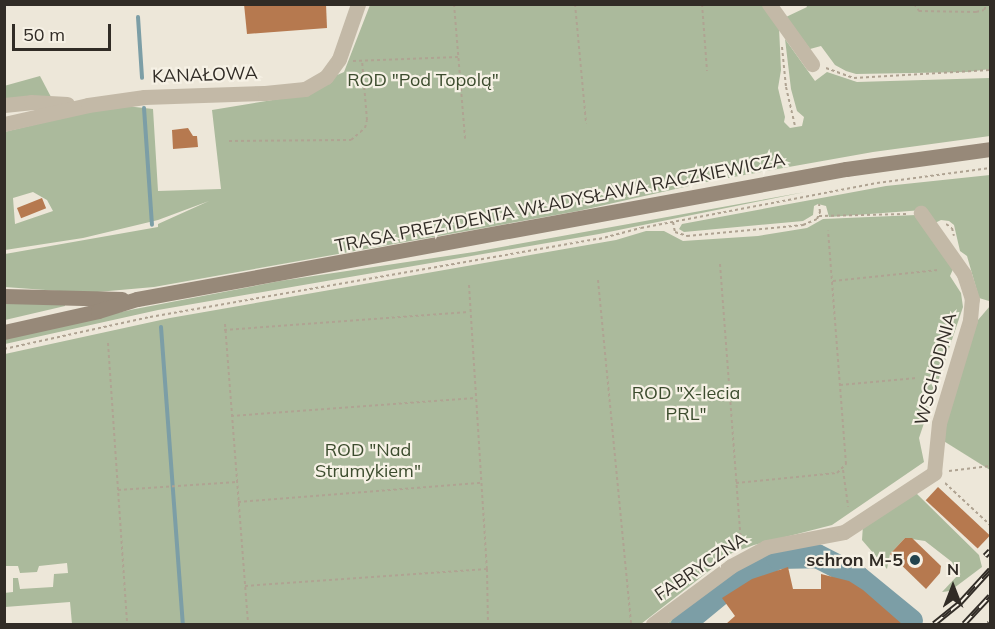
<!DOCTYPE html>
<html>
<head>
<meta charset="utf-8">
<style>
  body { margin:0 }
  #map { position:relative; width:995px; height:629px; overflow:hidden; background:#ede7d9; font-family:Mulish,sans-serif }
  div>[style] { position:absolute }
  .green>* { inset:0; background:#abba9c }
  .stream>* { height:4px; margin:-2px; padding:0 2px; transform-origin:2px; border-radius:2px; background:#7c9ea6 }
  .river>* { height:24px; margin:-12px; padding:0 12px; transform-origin:12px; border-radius:12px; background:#7c9ea6 }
  .building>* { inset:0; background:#b6794f; transform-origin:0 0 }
  .path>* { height:2px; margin-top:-1px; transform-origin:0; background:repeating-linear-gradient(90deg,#afa392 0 3px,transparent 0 6px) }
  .minor>* { height:15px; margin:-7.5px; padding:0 7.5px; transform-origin:7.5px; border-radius:7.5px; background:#c3b9a7 }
  .secondary>* { height:15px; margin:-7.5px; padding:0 7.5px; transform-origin:7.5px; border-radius:7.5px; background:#978979 }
  .rail>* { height:6px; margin-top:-3px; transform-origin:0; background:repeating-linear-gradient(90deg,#f6f1e5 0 11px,#312c26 0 22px); box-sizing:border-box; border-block:2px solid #312c26 }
  .dots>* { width:16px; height:16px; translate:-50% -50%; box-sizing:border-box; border:3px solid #f6f1e5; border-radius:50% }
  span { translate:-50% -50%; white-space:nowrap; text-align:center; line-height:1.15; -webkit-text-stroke:4.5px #f6f1e5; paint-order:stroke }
  .street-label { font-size:18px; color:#312c26 }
  .park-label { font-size:18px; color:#3c4c2e }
  .poi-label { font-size:18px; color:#312c26; font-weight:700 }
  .right { translate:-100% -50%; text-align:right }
  .frame { position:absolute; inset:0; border:6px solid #312c26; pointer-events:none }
  .north { position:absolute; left:923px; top:557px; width:60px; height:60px; -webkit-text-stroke:4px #f6f1e5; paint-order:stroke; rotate:0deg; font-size:16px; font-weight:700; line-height:24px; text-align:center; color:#312c26 }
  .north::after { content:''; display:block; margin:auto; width:21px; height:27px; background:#312c26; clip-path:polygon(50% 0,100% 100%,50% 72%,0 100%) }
  .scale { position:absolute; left:12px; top:24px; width:99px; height:27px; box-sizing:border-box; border:3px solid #312c26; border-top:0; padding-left:8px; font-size:18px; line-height:21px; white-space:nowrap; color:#312c26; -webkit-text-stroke:4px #f6f1e5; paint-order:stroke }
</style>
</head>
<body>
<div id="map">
  <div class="green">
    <i style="clip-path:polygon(915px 4px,990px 5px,990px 69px,967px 72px,856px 74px,846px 71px,835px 65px,821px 46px,810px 49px,786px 17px,807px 7px,806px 5px)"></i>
    <i style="clip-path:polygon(evenodd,370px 5px,766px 5px,779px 27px,781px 70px,778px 88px,785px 117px,784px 122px,790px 128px,802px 126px,804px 117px,797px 111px,791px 89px,785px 39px,815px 81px,827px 72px,857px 82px,990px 78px,990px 136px,873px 152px,711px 181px,578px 211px,154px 287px,86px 293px,5px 287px,5px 254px,158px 227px,158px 224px,209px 201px,158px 220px,83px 238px,5px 250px,4px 132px,117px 105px,153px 109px,158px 191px,221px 189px,212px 110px,285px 98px,344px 72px,370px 5px,33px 192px,47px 200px,53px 211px,15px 224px,13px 198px,33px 192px)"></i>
    <i style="clip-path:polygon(40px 76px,51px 97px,5px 101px,4px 86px)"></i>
    <i style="clip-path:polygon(990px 175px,989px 301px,979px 298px,967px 256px,960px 251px,954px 225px,949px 221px,941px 220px,933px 224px,923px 210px,829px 217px,826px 206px,818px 204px,814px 206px,813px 215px,803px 221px,684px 232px,679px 229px,682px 224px,886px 186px)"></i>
    <i style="clip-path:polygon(805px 192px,599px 234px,158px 310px,5px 344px,5px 337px,135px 309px,280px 281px,474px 252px)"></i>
    <i style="clip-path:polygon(916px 215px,954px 267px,950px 276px,961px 293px,963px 307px,919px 438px,924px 462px,832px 525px,754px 545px,732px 553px,641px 624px,72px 624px,70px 602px,5px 607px,4px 593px,13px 592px,13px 578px,18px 578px,20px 589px,53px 587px,54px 574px,68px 573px,67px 563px,39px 566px,37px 572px,20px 573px,18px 566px,5px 566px,5px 354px,170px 318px,616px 240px,646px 231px,664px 231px,683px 241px,758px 236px,807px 228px,823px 219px)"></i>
    <i style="clip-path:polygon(4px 301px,65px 305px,65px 306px,5px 320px)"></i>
    <i style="clip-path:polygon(990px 306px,990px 470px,942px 440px,972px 327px)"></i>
    <i style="clip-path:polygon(916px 493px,979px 555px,982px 567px,950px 591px,942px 592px,958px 575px,952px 562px,925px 541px,905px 538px,890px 554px,887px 569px,862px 540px,863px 525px)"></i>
    <i style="clip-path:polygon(748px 562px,755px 575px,738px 583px,692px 624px,667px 624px)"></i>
  </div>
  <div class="stream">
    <i style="left:138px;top:17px;width:61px;rotate:86.2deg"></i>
    <i style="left:144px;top:108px;width:117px;rotate:86.1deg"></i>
    <i style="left:161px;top:327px;width:298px;rotate:85.8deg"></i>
  </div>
  <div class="river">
    <i style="left:683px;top:624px;width:72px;rotate:-39.4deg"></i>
    <i style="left:739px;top:578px;width:44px;rotate:-28.3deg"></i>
    <i style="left:778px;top:557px;width:39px;rotate:-1deg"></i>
    <i style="left:817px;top:556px;width:44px;rotate:27.1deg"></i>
    <i style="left:856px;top:576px;width:71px;rotate:39.3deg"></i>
  </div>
  <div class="building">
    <i style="clip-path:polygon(244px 4px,326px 4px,327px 28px,247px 34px)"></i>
    <i style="clip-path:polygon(188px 128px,193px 136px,197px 136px,198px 147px,173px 149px,172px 130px)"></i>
    <i style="left:42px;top:198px;width:11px;height:27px;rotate:68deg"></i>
    <i style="left:938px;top:487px;width:71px;height:18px;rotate:43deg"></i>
    <i style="clip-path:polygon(905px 538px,912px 538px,941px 566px,940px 573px,926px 589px,890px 554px)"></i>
    <i style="clip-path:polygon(788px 567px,793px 589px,821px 589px,821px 574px,849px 581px,863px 590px,902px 624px,726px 624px,735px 616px,722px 598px,752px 579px)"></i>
  </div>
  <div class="path">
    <i style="left:454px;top:4px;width:135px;rotate:85.3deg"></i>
    <i style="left:575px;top:4px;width:120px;rotate:84.7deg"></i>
    <i style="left:702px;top:4px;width:67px;rotate:85.7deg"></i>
    <i style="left:914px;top:4px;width:9px;rotate:54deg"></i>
    <i style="left:919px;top:11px;width:57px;rotate:1deg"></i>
    <i style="left:976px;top:12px;width:8px;rotate:-14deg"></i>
    <i style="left:984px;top:10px;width:7px;rotate:-63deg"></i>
    <i style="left:782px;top:47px;width:40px;rotate:84.3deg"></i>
    <i style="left:786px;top:87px;width:39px;rotate:77deg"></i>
    <i style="left:353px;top:61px;width:105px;rotate:-2.2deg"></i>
    <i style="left:826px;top:68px;width:30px;rotate:20deg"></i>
    <i style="left:854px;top:78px;width:136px;rotate:-3.4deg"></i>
    <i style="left:229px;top:141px;width:122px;rotate:-0.5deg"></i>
    <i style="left:351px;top:140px;width:18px;rotate:-41deg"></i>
    <i style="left:365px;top:128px;width:8px;rotate:-76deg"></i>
    <i style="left:367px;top:120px;width:59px;rotate:-94.8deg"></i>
    <i style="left:819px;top:216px;width:87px;rotate:-1.3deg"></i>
    <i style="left:673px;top:222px;width:10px;rotate:79deg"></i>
    <i style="left:675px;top:232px;width:13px;rotate:18deg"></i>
    <i style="left:687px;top:236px;width:117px;rotate:-5.4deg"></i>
    <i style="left:803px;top:225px;width:15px;rotate:-23deg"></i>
    <i style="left:817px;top:219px;width:8px;rotate:-67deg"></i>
    <i style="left:820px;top:212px;width:8px;rotate:-97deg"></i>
    <i style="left:946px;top:224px;width:7px;rotate:34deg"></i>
    <i style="left:952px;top:228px;width:8px;rotate:76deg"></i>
    <i style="left:720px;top:264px;width:282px;rotate:85.7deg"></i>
    <i style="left:598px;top:280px;width:346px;rotate:84.5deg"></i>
    <i style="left:833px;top:281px;width:106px;rotate:-6deg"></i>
    <i style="left:469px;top:285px;width:285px;rotate:86.4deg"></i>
    <i style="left:487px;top:569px;width:55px;rotate:89deg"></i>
    <i style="left:225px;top:324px;width:301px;rotate:85.6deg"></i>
    <i style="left:224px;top:330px;width:245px;rotate:-4.2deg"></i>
    <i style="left:108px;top:343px;width:282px;rotate:86.1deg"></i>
    <i style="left:4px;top:349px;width:149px;rotate:-12.4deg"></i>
    <i style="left:150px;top:317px;width:456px;rotate:-9.9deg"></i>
    <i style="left:599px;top:239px;width:43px;rotate:-14.7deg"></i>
    <i style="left:641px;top:228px;width:240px;rotate:-10.8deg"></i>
    <i style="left:877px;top:183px;width:114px;rotate:-7.6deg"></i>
    <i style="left:840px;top:385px;width:77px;rotate:-5.2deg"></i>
    <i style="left:231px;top:416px;width:245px;rotate:-4.2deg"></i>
    <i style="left:843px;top:470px;width:37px;rotate:82deg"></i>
    <i style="left:949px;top:471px;width:41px;rotate:-7deg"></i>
    <i style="left:736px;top:483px;width:101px;rotate:-5.7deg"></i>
    <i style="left:837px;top:473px;width:13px;rotate:-45deg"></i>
    <i style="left:846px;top:464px;width:234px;rotate:-94.4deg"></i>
    <i style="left:945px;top:483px;width:62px;rotate:43deg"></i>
    <i style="left:118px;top:490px;width:119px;rotate:-3.8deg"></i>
    <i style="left:238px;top:502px;width:244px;rotate:-4.5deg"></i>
    <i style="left:245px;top:586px;width:243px;rotate:-4deg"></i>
    <i style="left:921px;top:624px;width:1px"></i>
  </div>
  <div class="minor">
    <i style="left:769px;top:4px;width:74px;rotate:54.4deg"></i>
    <i style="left:4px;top:105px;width:27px;rotate:-6deg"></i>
    <i style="left:31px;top:102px;width:36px;rotate:3deg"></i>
    <i style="left:4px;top:124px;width:86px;rotate:-12.7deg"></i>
    <i style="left:88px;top:105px;width:57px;rotate:-8.1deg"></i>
    <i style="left:144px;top:97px;width:121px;rotate:-1.9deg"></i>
    <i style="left:265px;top:93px;width:40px;rotate:-5.7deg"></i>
    <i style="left:305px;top:89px;width:24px;rotate:-30deg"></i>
    <i style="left:326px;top:77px;width:22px;rotate:-54deg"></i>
    <i style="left:339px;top:59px;width:58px;rotate:-70.9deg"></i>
    <i style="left:653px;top:624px;width:97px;rotate:-36.6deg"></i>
    <i style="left:731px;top:566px;width:40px;rotate:-28deg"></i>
    <i style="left:766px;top:547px;width:79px;rotate:-10.9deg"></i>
    <i style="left:844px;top:532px;width:108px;rotate:-33.2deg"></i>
    <i style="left:934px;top:473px;width:50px;rotate:-84.3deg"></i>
    <i style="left:939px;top:423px;width:108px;rotate:-73.2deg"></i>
    <i style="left:970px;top:320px;width:21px;rotate:-85deg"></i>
    <i style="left:972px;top:299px;width:26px;rotate:-108deg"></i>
    <i style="left:964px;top:274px;width:75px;rotate:-125.2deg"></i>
  </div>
  <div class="secondary">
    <i style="left:4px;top:296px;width:118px;rotate:1.5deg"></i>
    <i style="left:4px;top:332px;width:96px;rotate:-12.6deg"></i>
    <i style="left:98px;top:311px;width:41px;rotate:-17.1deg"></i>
    <i style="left:137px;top:299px;width:721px;rotate:-10.39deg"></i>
    <i style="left:846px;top:169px;width:145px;rotate:-7.9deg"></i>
  </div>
  <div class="rail">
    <i style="left:985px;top:556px;width:7px;rotate:-45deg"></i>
    <i style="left:934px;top:624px;width:33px;rotate:-39deg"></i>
    <i style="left:960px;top:603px;width:45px;rotate:-47.7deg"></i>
    <i style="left:964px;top:624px;width:38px;rotate:-47deg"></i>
    <i style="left:989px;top:624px;width:1px;rotate:-45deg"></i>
  </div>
  <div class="dots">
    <i style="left:915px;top:560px;background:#22434d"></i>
  </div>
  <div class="street-label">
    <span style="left:205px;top:75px;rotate:-2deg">KANAŁOWA</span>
    <span style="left:560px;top:203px;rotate:-11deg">TRASA PREZYDENTA WŁADYSŁAWA RACZKIEWICZA</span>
    <span style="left:936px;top:369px;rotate:-75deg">WSCHODNIA</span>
    <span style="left:701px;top:567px;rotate:-34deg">FABRYCZNA</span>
  </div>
  <div class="park-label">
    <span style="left:423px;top:80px">ROD "Pod Topolą"</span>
    <span style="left:686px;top:404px">ROD "X-lecia<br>PRL"</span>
    <span style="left:368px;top:461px">ROD "Nad<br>Strumykiem"</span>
  </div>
  <div class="poi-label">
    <span class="right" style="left:903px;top:560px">schron M-5</span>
  </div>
  <div class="frame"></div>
  <div class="north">N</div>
  <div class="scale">50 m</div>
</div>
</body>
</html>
